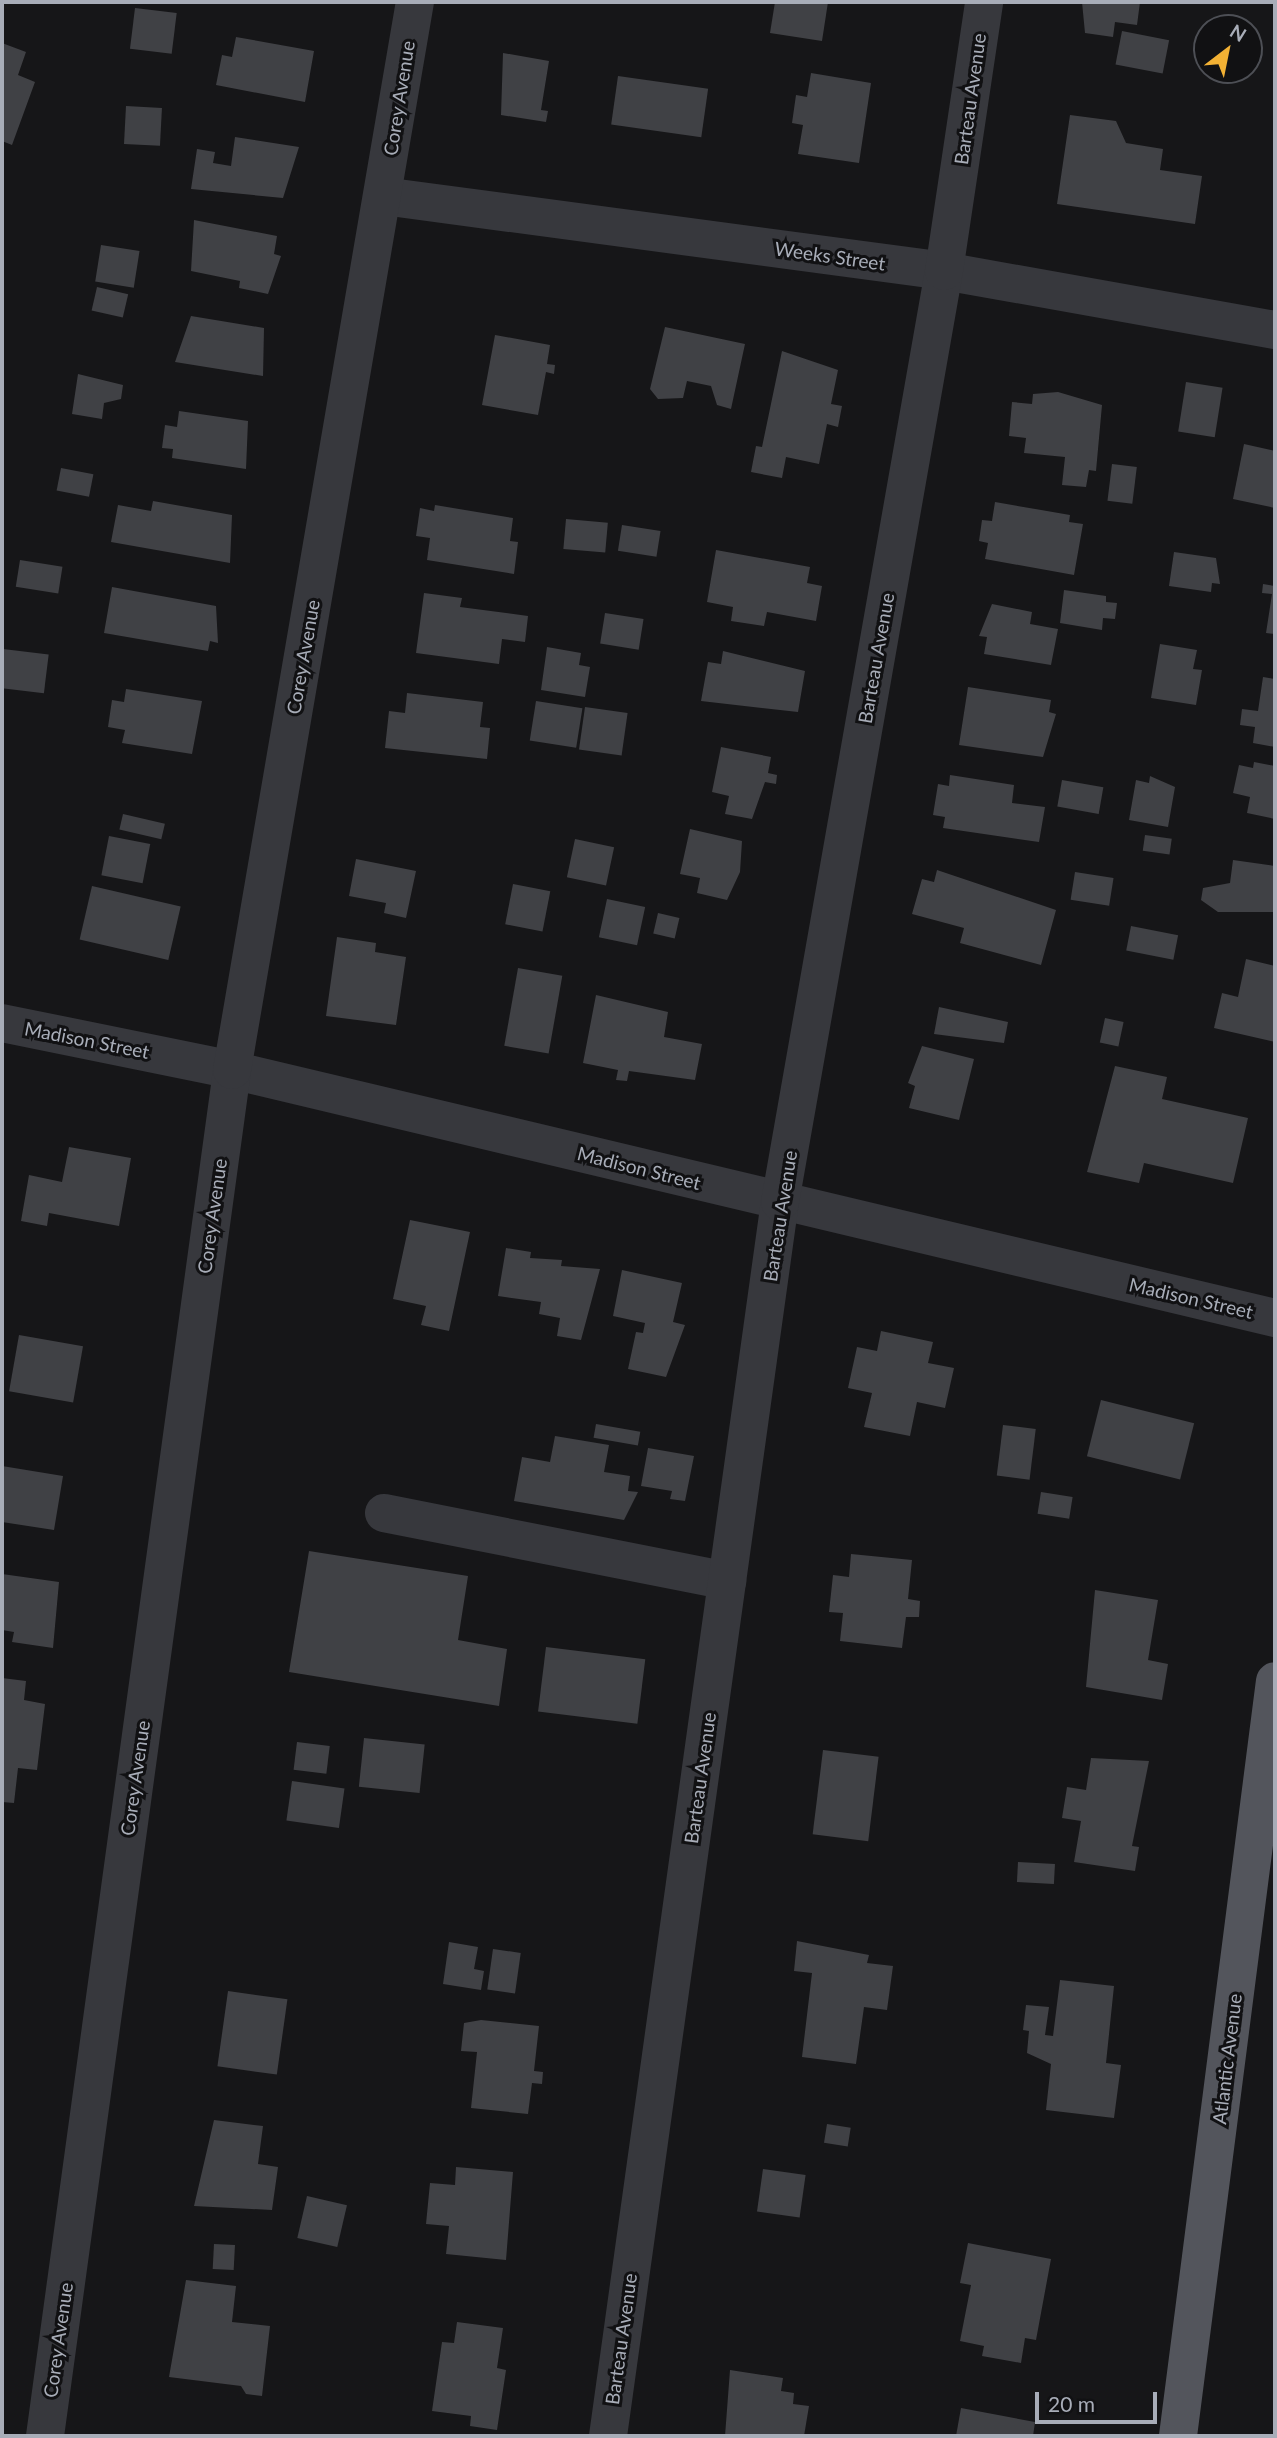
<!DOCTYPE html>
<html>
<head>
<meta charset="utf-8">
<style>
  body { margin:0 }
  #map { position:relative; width:1277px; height:2438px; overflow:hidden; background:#161618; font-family:Lato,sans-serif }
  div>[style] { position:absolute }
  .building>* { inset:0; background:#404145; transform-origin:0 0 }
  .minor>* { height:38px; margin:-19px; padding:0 19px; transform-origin:19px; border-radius:19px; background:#37383d }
  .major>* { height:38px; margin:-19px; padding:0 19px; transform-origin:19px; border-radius:19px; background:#53555c }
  span { translate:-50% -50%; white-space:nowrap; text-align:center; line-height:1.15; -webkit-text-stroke:6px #111113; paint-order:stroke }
  .street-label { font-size:19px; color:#a8adb8 }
  .frame { position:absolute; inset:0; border:4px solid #a8adb8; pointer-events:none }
  .north { position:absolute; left:1193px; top:14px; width:70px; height:70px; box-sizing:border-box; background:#111113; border:2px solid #4d4f55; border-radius:50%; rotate:32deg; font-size:19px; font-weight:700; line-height:28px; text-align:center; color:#a8adb8 }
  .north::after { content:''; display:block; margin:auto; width:24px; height:32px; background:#f2b134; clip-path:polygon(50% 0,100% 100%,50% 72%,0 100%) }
  .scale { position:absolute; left:1035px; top:2392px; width:122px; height:32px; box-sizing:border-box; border:4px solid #a8adb8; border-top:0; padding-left:9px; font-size:21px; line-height:24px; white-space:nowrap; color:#a8adb8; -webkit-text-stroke:5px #111113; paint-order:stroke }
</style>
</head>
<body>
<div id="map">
  <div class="building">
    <i style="clip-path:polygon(775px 2px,828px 2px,822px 41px,770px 33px)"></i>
    <i style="clip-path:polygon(1082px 2px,1140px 2px,1137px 25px,1115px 22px,1113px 37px,1085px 33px)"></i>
    <i style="left:135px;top:8px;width:42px;height:41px;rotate:7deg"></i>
    <i style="left:1122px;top:31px;width:48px;height:34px;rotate:11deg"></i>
    <i style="clip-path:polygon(236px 37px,314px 51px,305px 102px,216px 85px,222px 55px,232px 57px)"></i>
    <i style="clip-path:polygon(2px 43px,26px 52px,18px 75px,35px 82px,12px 145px,2px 141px)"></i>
    <i style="clip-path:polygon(503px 53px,549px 61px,541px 110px,548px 111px,546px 122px,501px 115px)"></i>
    <i style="clip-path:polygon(811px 73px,871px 83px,859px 163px,798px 154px,803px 125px,792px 123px,796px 95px,807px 97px)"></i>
    <i style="left:618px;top:76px;width:91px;height:49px;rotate:8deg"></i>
    <i style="left:126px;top:106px;width:36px;height:38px;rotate:3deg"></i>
    <i style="clip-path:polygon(1070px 115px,1116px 121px,1126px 143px,1163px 149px,1160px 170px,1202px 176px,1195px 224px,1057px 204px)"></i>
    <i style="clip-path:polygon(235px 137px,299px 147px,283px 198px,191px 189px,197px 149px,215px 152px,213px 163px,231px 166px)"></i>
    <i style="clip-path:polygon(194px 220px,277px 236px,274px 254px,281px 256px,268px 294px,239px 288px,240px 281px,191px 271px)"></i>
    <i style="left:101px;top:245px;width:39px;height:37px;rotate:9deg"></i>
    <i style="left:97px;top:287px;width:32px;height:24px;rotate:13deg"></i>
    <i style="clip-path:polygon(191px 316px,264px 328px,263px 376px,175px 362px)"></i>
    <i style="clip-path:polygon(665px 327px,745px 344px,731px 409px,717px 405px,711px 386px,687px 381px,683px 398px,658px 399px,650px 389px)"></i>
    <i style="clip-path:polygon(495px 335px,550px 345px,547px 364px,555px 365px,554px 374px,546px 372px,538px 415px,482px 405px)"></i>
    <i style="clip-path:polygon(782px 351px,838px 370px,831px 404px,842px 406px,838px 427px,827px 424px,819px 464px,786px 457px,782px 478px,751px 472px,756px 446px,762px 447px)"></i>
    <i style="clip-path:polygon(78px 374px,123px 385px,121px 399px,104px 403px,102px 419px,72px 414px)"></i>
    <i style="left:1186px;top:382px;width:37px;height:50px;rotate:9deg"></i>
    <i style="clip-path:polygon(1058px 392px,1102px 405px,1096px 471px,1089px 470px,1086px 487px,1062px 485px,1065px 457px,1024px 453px,1026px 438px,1009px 436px,1012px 402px,1032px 404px,1033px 394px)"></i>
    <i style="clip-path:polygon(179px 411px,248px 421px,246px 469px,172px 458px,173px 449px,162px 448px,165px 425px,177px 427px)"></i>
    <i style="clip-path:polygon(1244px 444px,1275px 451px,1275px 508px,1233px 499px)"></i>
    <i style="left:1112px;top:464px;width:25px;height:37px;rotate:7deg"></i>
    <i style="left:61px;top:468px;width:33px;height:23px;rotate:11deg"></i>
    <i style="clip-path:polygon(153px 501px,232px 515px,230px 563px,111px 542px,118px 505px,151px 511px)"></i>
    <i style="clip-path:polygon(995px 502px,1070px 515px,1069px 522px,1083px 524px,1074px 575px,985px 559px,988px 543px,979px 541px,982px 520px,992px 521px)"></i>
    <i style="clip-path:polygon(435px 505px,513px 518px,510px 541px,518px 542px,514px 574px,427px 560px,430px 538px,416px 536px,420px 508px,434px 511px)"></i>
    <i style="left:566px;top:519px;width:42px;height:30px;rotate:5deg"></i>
    <i style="left:622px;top:525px;width:39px;height:26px;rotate:9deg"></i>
    <i style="clip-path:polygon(716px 550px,810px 567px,807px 583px,822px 586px,816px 621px,767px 612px,764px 626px,731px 621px,733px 607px,707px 602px)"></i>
    <i style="clip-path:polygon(1174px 552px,1216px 558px,1220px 584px,1212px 583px,1211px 592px,1169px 586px)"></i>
    <i style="left:20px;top:560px;width:43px;height:27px;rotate:9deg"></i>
    <i style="clip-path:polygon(1263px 584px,1275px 586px,1275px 634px,1266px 633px,1272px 594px,1262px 593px)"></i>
    <i style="clip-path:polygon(112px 587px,216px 606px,218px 643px,210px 641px,208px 651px,104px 633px)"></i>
    <i style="clip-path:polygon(1064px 590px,1106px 596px,1106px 602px,1117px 603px,1115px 619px,1103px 618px,1102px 630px,1060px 623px)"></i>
    <i style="clip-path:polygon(424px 593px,462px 598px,460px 607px,528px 616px,525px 642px,502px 639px,499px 664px,416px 653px)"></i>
    <i style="clip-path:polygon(992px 604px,1032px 612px,1030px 624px,1058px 629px,1051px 665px,984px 654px,987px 637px,979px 636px)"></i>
    <i style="left:605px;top:613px;width:39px;height:31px;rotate:9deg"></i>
    <i style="clip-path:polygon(1160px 644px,1197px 650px,1193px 669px,1202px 670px,1196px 705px,1151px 698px)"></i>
    <i style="clip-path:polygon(547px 647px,581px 653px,579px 665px,590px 667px,585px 697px,541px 690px)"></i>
    <i style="left:3px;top:649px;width:46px;height:39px;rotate:7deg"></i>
    <i style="clip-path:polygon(723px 651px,805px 671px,798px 712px,701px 701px,708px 662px,721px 664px)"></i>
    <i style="clip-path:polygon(1263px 677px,1275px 679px,1275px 747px,1253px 743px,1255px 727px,1240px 725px,1242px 709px,1258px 711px)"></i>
    <i style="clip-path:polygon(968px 687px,1051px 700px,1049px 712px,1056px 714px,1043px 757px,959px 745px)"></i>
    <i style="clip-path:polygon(126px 689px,202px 701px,192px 754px,122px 743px,125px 730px,108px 727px,112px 700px,124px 702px)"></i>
    <i style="clip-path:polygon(407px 693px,483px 702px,480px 727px,490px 728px,487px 759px,385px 748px,389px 711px,405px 713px)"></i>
    <i style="left:536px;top:701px;width:47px;height:40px;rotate:9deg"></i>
    <i style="left:585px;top:707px;width:43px;height:43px;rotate:8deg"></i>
    <i style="clip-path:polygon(721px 747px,771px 757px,768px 773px,777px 775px,776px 784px,765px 782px,752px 819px,725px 814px,729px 796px,712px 792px)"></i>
    <i style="clip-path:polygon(1254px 762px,1275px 766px,1275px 819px,1247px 813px,1250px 797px,1233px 793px,1239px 765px,1253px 768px)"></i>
    <i style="clip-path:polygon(950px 775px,1014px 785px,1012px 803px,1045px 807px,1039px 842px,943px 828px,945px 817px,933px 815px,938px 784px,949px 786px)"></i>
    <i style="clip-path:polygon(1150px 776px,1175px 787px,1168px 827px,1129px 820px,1136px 780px,1149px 783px)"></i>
    <i style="left:1062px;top:780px;width:42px;height:27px;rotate:10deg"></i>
    <i style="left:123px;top:814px;width:43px;height:16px;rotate:13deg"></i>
    <i style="clip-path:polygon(690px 829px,742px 841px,740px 872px,727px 900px,697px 893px,700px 878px,680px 874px)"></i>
    <i style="left:1145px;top:835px;width:27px;height:16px;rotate:8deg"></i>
    <i style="left:109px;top:836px;width:42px;height:40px;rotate:11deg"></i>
    <i style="left:575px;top:839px;width:40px;height:39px;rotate:12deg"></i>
    <i style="clip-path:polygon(356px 859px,416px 871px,406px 918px,384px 913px,386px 903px,349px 896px)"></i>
    <i style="clip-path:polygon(1233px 860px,1275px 866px,1275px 912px,1218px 912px,1201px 900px,1203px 888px,1230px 883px)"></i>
    <i style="clip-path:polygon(937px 870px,1056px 910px,1041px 965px,960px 943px,964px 928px,912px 914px,922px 879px,934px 882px)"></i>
    <i style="left:1075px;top:872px;width:39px;height:28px;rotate:9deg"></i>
    <i style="left:513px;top:884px;width:38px;height:41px;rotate:11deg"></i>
    <i style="left:92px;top:886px;width:91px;height:55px;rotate:13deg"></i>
    <i style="left:607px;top:899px;width:39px;height:39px;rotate:12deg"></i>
    <i style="left:658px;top:913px;width:22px;height:21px;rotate:13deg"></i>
    <i style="left:1131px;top:926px;width:48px;height:25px;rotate:11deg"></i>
    <i style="clip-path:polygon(337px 937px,376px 943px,375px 952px,406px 957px,396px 1025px,326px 1016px)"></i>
    <i style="clip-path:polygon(1246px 959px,1275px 966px,1275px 1042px,1214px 1028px,1222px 993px,1238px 997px)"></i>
    <i style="left:518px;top:968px;width:45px;height:79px;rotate:10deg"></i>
    <i style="clip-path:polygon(596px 995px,668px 1012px,664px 1037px,702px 1044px,695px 1080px,629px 1071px,627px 1081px,616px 1080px,618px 1070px,583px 1063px)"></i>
    <i style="clip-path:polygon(939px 1007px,1008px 1022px,1004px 1043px,934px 1034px)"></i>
    <i style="left:1105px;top:1018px;width:19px;height:25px;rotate:12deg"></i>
    <i style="clip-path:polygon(922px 1046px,974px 1059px,959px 1120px,909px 1108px,915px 1086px,908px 1083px)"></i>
    <i style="clip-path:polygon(1115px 1066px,1167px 1077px,1162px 1099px,1248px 1118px,1233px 1183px,1144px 1163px,1139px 1183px,1087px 1172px)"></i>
    <i style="clip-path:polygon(69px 1147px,131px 1158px,119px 1226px,49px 1213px,47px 1226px,21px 1221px,29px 1175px,62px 1182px)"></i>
    <i style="clip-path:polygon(410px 1220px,470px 1232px,449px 1331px,421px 1325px,426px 1306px,393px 1299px)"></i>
    <i style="clip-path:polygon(506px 1248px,531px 1252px,530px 1258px,562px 1260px,561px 1266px,600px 1269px,581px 1340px,557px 1336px,560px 1318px,539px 1314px,541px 1302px,498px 1296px)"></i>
    <i style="clip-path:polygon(622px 1270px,682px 1283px,673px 1322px,685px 1325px,666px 1377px,628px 1369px,636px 1332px,643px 1333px,645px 1323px,613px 1316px)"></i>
    <i style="clip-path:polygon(881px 1331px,933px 1342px,928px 1363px,954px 1368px,945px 1408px,917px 1402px,910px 1436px,864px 1427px,872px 1393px,848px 1388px,857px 1347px,877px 1351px)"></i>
    <i style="left:19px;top:1335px;width:65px;height:57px;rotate:10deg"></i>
    <i style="left:1101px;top:1400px;width:96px;height:58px;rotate:14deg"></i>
    <i style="left:596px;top:1424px;width:45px;height:14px;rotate:10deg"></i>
    <i style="left:1003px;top:1425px;width:33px;height:51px;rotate:7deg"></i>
    <i style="clip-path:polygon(555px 1436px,609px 1445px,604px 1472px,630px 1476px,628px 1491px,638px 1492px,624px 1520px,514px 1501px,522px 1457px,550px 1462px)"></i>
    <i style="clip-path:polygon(648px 1448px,694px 1456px,685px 1501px,670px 1499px,672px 1491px,641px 1486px)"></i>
    <i style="clip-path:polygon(2px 1466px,63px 1476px,54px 1530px,2px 1522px)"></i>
    <i style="left:1041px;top:1492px;width:32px;height:22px;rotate:9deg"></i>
    <i style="clip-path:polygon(309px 1551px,468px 1576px,458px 1640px,507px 1649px,499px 1706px,289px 1672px)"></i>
    <i style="clip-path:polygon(851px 1554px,912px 1560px,908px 1599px,920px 1601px,919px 1617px,906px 1617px,902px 1648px,840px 1641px,843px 1613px,829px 1612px,833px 1575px,849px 1577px)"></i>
    <i style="clip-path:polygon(2px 1574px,59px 1582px,53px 1648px,12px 1642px,14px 1632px,2px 1630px)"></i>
    <i style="clip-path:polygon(1095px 1590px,1158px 1600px,1148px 1660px,1168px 1664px,1162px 1700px,1086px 1687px)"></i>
    <i style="left:546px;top:1647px;width:100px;height:65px;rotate:7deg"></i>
    <i style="clip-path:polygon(2px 1678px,26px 1681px,24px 1700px,45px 1704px,37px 1770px,18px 1768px,14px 1803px,2px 1802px)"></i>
    <i style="left:364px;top:1738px;width:61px;height:49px;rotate:6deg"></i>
    <i style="left:297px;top:1742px;width:33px;height:28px;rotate:7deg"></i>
    <i style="left:823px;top:1750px;width:56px;height:85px;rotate:7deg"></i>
    <i style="clip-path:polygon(1091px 1758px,1149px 1761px,1132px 1846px,1139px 1847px,1135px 1871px,1074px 1862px,1081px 1821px,1062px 1818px,1067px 1787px,1086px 1790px)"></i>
    <i style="left:292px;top:1781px;width:53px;height:40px;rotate:8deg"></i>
    <i style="left:1018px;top:1862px;width:37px;height:20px;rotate:3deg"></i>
    <i style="clip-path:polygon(797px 1941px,869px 1955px,867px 1963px,893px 1966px,887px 2010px,864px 2007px,856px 2064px,802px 2057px,812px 1973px,794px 1971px)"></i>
    <i style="clip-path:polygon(449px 1942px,478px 1947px,474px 1969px,484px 1971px,481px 1990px,443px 1984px)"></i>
    <i style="left:493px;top:1949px;width:28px;height:41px;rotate:8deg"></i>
    <i style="clip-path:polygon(1060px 1980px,1114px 1986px,1106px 2063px,1121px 2065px,1114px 2118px,1046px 2110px,1051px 2064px,1027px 2053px,1029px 2031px,1023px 2030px,1026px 2005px,1049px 2007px,1045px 2035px,1053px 2036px)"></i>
    <i style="left:228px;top:1991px;width:60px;height:76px;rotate:8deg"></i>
    <i style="clip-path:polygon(481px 2020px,539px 2026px,534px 2071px,543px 2072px,542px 2084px,532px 2083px,528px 2114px,471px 2108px,477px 2052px,461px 2051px,464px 2023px)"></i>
    <i style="clip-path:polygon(214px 2120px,263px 2126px,258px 2164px,278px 2167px,272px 2210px,194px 2206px)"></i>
    <i style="left:827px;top:2124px;width:24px;height:19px;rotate:9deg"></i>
    <i style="clip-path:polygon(456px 2167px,513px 2172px,506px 2260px,446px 2254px,449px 2226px,426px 2224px,430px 2183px,455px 2185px)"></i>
    <i style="left:763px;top:2169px;width:43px;height:43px;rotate:8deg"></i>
    <i style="left:307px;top:2196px;width:41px;height:43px;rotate:13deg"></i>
    <i style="clip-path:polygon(968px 2243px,1051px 2259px,1036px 2340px,1025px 2338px,1021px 2363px,982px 2356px,984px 2346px,960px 2341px,971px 2285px,960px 2283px)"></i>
    <i style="left:214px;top:2244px;width:21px;height:25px;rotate:3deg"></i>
    <i style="clip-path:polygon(186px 2280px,236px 2286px,232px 2322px,270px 2326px,262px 2396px,246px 2394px,241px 2386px,169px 2377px)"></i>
    <i style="clip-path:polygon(457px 2322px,503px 2328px,497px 2368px,506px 2370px,497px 2430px,470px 2426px,471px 2416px,432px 2411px,442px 2342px,454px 2343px)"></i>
    <i style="clip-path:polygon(730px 2370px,783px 2378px,781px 2391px,794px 2393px,793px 2404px,809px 2406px,804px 2436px,725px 2436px)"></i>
    <i style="clip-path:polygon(961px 2408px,1035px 2422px,1033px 2436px,956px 2436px)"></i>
  </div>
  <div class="minor">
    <i style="left:383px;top:196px;width:566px;rotate:7.61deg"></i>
    <i style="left:944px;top:271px;width:336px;rotate:10.1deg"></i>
    <i style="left:2px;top:1023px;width:235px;rotate:11.5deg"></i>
    <i style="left:232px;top:1070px;width:1072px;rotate:13.38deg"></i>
    <i style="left:384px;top:1513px;width:350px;rotate:11.2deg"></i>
    <i style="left:45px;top:2436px;width:1379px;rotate:-82.2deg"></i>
    <i style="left:232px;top:1070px;width:1084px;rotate:-80.28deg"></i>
    <i style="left:608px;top:2436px;width:1246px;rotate:-82.07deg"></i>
    <i style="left:780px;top:1202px;width:945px;rotate:-80.01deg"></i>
    <i style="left:944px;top:271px;width:272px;rotate:-81.5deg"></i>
  </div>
  <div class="major">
    <i style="left:1178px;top:2436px;width:761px;rotate:-82.68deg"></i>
  </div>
  <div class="street-label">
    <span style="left:399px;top:98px;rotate:-81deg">Corey Avenue</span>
    <span style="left:970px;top:99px;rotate:-82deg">Barteau Avenue</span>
    <span style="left:830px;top:256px;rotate:8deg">Weeks Street</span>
    <span style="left:303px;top:657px;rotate:-80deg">Corey Avenue</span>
    <span style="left:876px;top:658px;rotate:-80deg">Barteau Avenue</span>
    <span style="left:87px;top:1040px;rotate:11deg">Madison Street</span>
    <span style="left:639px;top:1168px;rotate:14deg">Madison Street</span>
    <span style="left:212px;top:1216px;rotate:-82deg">Corey Avenue</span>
    <span style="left:780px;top:1216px;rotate:-81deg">Barteau Avenue</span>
    <span style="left:1191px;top:1298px;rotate:13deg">Madison Street</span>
    <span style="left:135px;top:1778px;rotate:-82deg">Corey Avenue</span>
    <span style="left:700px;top:1778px;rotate:-82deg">Barteau Avenue</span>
    <span style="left:1227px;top:2059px;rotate:-83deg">Atlantic Avenue</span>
    <span style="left:621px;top:2339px;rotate:-82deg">Barteau Avenue</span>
    <span style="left:58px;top:2340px;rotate:-82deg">Corey Avenue</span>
  </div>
  <div class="frame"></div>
  <div class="north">N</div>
  <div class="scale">20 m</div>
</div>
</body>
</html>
